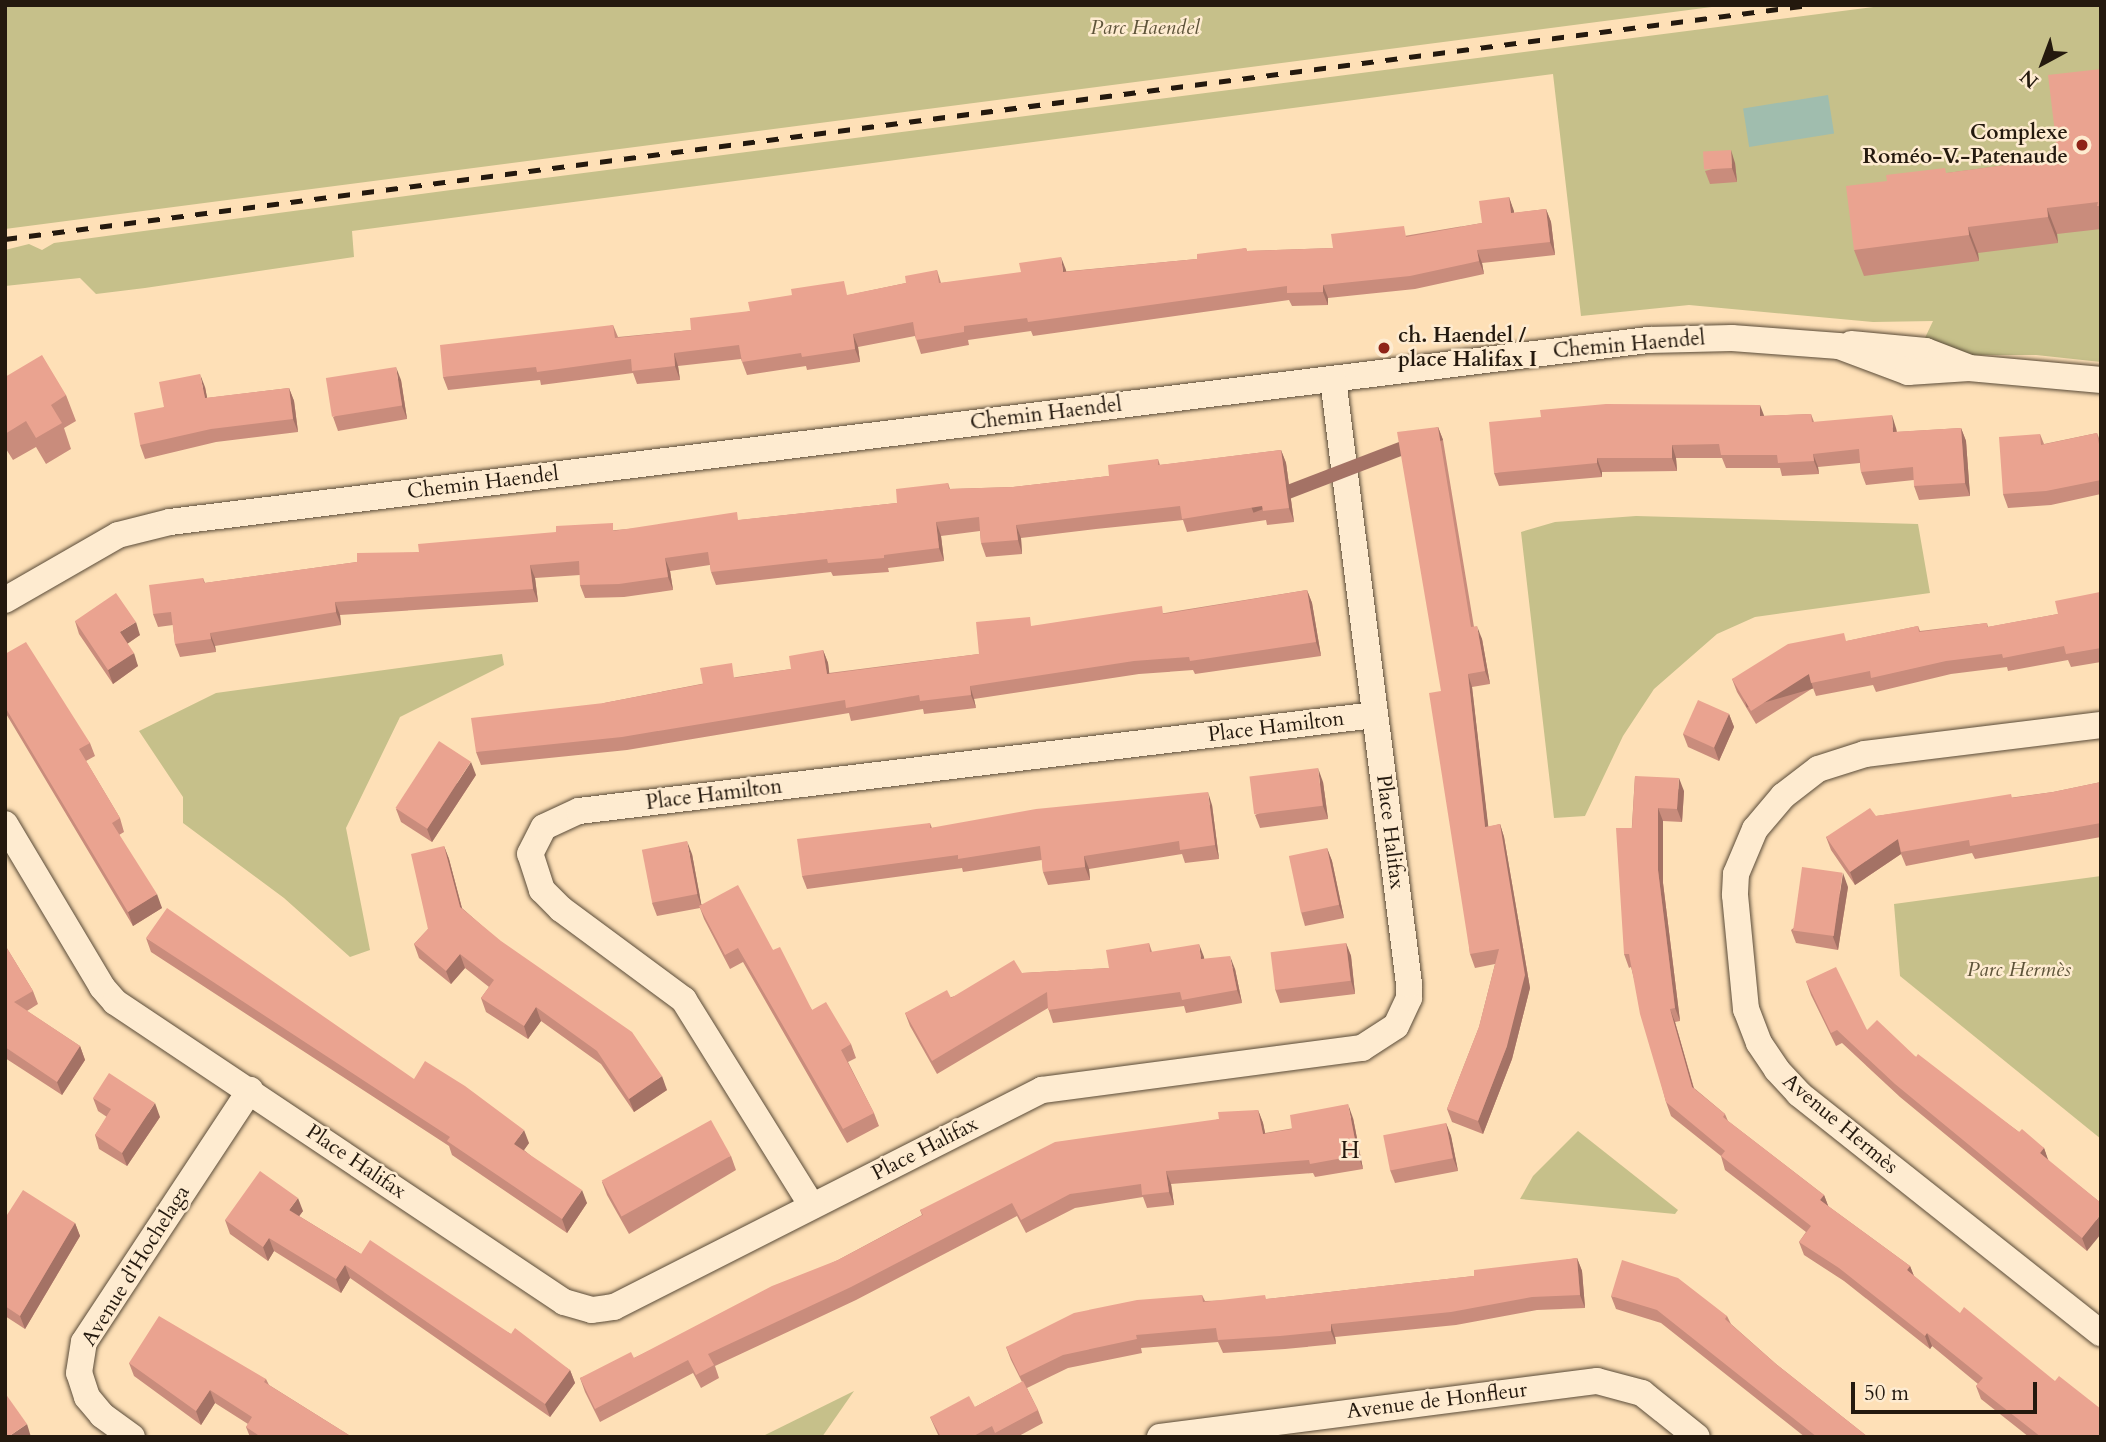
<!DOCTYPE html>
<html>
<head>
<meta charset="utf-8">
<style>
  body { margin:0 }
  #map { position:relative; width:2106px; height:1442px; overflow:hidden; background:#fee0b7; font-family:Cardo,serif }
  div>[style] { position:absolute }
  .green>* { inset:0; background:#c6c08a }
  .water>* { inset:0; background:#a0bdae; transform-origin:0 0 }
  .roads { filter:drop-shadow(0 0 2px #5a4b38) drop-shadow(0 0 2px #5a4b38) }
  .minor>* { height:26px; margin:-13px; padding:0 13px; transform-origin:13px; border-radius:13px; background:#feebd0 }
  .rail>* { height:5px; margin-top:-2.5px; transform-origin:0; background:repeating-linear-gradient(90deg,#24190e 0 12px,transparent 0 24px) }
  .wall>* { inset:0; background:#c98c7c }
  .shaded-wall>* { inset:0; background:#a47265; transform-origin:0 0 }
  .building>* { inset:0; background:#eaa390; transform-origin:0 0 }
  .dots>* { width:19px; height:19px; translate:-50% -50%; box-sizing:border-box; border:4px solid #feebd0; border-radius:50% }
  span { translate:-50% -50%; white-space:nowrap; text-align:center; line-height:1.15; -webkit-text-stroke:5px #feebd0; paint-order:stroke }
  .park-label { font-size:21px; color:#5d5339; font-style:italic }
  .poi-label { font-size:21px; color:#24190e; font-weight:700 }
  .right { translate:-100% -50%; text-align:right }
  .left { translate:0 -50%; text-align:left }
  .street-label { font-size:21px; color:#24190e }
  .neighbourhood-label { font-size:23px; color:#24190e; letter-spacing:2px }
  .frame { position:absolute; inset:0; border:7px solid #24190e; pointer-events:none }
  .north { position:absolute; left:2008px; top:28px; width:70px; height:70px; -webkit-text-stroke:5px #feebd0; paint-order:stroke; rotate:221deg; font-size:19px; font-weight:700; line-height:28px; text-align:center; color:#24190e }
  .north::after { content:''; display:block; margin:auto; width:24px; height:32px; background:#24190e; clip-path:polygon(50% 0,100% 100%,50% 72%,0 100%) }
  .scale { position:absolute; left:1851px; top:1382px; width:186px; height:32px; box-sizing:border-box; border:4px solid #24190e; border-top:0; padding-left:9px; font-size:21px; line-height:24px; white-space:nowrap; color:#24190e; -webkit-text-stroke:5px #feebd0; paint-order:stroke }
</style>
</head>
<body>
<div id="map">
  <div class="green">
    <i style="clip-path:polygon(5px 5px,1727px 5px,5px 229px)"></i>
    <i style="clip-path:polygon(1889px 5px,2101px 5px,2101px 362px,2036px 355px,1959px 355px,1923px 342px,1933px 321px,1873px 322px,1689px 305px,1581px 316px,1553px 74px,352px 231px,354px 257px,145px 288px,96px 294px,80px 278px,5px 286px,5px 250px,29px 244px,42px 250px,54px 243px,451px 190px)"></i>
    <i style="clip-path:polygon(1636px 516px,1918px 524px,1930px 593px,1755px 617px,1717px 634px,1654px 689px,1623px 736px,1585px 816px,1554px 818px,1521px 532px,1555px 522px)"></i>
    <i style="clip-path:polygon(502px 654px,504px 665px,400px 717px,346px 828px,370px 950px,350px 957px,284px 898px,183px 823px,183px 797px,139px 731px,216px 693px)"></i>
    <i style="clip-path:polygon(2101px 876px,2101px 1139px,1900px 976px,1894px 904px)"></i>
    <i style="clip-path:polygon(1578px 1131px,1678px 1210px,1675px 1214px,1520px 1199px,1533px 1176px)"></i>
    <i style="clip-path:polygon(854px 1391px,822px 1437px,761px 1437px)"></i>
  </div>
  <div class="water">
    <i style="left:1828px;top:95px;width:39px;height:86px;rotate:81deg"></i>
  </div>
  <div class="roads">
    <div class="minor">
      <i style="left:1851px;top:344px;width:75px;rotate:5.3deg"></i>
      <i style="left:1926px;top:351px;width:44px;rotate:21.3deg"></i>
      <i style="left:5px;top:600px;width:130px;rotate:-29.9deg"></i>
      <i style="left:118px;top:535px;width:54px;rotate:-14deg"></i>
      <i style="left:170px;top:522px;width:1490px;rotate:-7.02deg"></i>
      <i style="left:1649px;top:340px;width:83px;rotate:-1.4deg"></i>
      <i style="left:1732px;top:338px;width:107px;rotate:4.3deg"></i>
      <i style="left:1839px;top:346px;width:74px;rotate:20.6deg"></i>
      <i style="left:1908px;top:372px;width:61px;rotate:-3.8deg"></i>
      <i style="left:1969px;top:368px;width:133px;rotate:5.2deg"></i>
      <i style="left:2101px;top:725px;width:238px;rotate:173deg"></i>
      <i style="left:1865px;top:754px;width:49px;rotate:162.3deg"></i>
      <i style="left:1818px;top:769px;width:44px;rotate:142.4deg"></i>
      <i style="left:1783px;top:796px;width:43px;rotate:130.3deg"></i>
      <i style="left:1755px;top:829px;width:49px;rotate:112.9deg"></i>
      <i style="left:1736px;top:874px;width:21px;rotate:93deg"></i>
      <i style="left:1735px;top:895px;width:115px;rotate:84.5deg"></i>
      <i style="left:1746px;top:1009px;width:36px;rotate:69deg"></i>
      <i style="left:1759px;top:1043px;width:32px;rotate:56deg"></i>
      <i style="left:1777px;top:1070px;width:33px;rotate:47deg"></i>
      <i style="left:1799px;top:1094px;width:385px;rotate:38.4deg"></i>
      <i style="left:5px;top:824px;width:190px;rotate:59.2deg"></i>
      <i style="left:102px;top:987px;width:20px;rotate:49deg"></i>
      <i style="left:115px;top:1002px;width:540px;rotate:33.75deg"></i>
      <i style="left:564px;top:1302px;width:29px;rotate:16deg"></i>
      <i style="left:592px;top:1310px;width:22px;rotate:-8deg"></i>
      <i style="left:614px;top:1307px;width:480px;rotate:-26.9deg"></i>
      <i style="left:1042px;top:1090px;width:323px;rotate:-7.5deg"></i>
      <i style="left:1362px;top:1048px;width:40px;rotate:-32.9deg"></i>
      <i style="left:1396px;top:1026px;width:31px;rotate:-65deg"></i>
      <i style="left:1409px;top:998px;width:14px;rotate:-90deg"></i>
      <i style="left:1409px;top:984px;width:610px;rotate:-97.16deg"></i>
      <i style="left:812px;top:1206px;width:243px;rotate:-121.9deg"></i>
      <i style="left:684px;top:1000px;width:153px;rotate:-143.5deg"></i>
      <i style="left:561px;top:909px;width:27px;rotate:-135deg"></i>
      <i style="left:542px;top:890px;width:38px;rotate:-108deg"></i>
      <i style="left:530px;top:854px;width:30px;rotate:-63deg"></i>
      <i style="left:544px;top:827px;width:38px;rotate:-25deg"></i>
      <i style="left:579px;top:811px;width:802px;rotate:-6.88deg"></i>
      <i style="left:132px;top:1437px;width:37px;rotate:-144deg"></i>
      <i style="left:102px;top:1415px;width:23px;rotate:-130deg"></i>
      <i style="left:87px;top:1397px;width:25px;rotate:-108deg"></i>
      <i style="left:79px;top:1373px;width:31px;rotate:-81deg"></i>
      <i style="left:84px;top:1342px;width:302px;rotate:-56.6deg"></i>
      <i style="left:1160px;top:1437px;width:441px;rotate:-7.3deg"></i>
      <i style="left:1597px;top:1381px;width:47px;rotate:14.9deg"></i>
      <i style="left:1642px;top:1393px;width:70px;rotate:38.7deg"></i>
    </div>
  </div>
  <div class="rail">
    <i style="left:5px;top:239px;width:1819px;rotate:-7.39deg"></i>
  </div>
  <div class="wall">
    <i style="clip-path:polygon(2101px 69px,2101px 229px,2057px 234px,2058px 243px,1978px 253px,1979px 261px,1864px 276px,1854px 250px,1947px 173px,2058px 158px)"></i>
    <i style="clip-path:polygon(1735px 163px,1737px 182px,1710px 184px,1705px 171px)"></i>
    <i style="clip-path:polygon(1509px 197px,1514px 213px,1546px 209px,1551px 222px,1555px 255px,1482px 263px,1484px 274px,1415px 289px,1328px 298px,1328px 305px,1292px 306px,1289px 300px,1033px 336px,1031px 331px,968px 340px,969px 345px,921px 354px,915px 336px,858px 347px,860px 362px,807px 370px,806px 366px,747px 375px,741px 359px,678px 366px,680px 380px,637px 384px,633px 373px,541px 385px,540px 380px,448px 390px,443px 377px,613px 325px,618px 337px,691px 330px,750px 311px,849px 295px,906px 283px,937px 270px,941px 283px,1197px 259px,1246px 248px,1247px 251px,1333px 248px,1482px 223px)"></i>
    <i style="clip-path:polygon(5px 377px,66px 395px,76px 421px,64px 428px,71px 449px,46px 464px,36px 447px,13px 460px,6px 449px,5px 450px)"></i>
    <i style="clip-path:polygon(401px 380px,407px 419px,338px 431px,333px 417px)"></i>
    <i style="clip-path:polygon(205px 387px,207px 398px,289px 388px,294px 401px,298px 432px,216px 442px,145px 459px,140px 445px,164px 407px)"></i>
    <i style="clip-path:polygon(1811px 414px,1814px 422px,1896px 428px,1897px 432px,1961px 428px,1966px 441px,1970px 496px,1919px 500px,1914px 486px,1914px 480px,1866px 485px,1861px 472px,1860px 463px,1818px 467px,1819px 474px,1782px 476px,1780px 468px,1726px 468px,1722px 458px,1676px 458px,1677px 471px,1602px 472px,1602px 477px,1499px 486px,1494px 473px,1764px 416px)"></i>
    <i style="clip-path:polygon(1438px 427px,1443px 440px,1474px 627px,1482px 639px,1490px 684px,1472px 687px,1488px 827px,1500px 824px,1504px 837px,1530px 988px,1512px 1059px,1483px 1134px,1452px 1122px,1447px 1109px,1479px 1027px,1495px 964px,1475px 968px,1470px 954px,1441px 691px)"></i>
    <i style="clip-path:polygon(2097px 433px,2101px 443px,2101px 494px,2051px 505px,2008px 508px,2003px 494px,2040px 434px,2044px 444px)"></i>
    <i style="clip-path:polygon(1281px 450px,1286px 463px,1294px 522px,1267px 525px,1266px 520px,1187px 532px,1183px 520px,1096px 529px,1021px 538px,1022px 554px,986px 557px,981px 543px,980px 531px,941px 536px,944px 561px,888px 568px,889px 572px,833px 576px,831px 572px,716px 585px,711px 572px,710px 565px,670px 571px,673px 590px,624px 597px,585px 598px,580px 585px,580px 575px,535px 578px,538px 602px,340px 615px,341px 625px,215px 646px,216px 652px,180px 657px,175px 644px,173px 625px,158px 627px,153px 614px,203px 578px,205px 583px,357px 562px,419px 552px,616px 530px,740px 520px,897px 503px,948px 483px,950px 489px,1013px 487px,1109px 476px,1158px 459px,1160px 465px)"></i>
    <i style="clip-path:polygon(1307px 590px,1312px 603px,1321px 656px,1195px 674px,1193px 670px,1139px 674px,974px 699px,976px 708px,924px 714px,923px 709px,851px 721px,849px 713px,627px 750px,481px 765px,476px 752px,604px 703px,737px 677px,791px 669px,823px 650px,828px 663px,829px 673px,979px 654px,1034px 626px,1165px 613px)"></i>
    <i style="clip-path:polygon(2101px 593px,2101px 662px,2071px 667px,2068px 660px,2008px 671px,2007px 667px,1951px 674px,1876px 692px,1873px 685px,1816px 696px,1813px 688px,1756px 724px,1737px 692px,1732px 679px,1847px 641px,1918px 626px,1920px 631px,1987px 623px,1988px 627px,2058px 614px)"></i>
    <i style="clip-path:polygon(75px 621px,140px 635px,127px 644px,138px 666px,113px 684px,79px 634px)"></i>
    <i style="clip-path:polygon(5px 654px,90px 743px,95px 756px,86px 761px,120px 818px,124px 832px,119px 835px,162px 908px,133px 926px,5px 712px)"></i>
    <i style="clip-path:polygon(1729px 714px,1734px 727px,1719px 761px,1688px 747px,1683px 734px)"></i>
    <i style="clip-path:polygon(476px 775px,432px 842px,401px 822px,396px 809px)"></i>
    <i style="clip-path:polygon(1635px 776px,1684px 791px,1682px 822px,1663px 821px,1663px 883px,1680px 1021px,1675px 1022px,1694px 1088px,1725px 1114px,1728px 1121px,1824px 1195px,1828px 1206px,1910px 1266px,1914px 1276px,2101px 1437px,2029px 1437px,1981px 1399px,1976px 1386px,1978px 1384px,1932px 1346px,1930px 1349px,1844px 1281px,1804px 1255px,1799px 1242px,1806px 1232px,1725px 1170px,1721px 1156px,1671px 1116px,1666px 1102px,1631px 967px,1629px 968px,1624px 954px)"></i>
    <i style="clip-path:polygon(1323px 782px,1328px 819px,1260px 828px,1255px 815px)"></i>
    <i style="clip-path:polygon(2101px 782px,2101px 837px,1975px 859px,1972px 853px,1906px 866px,1901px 854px,1855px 885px,1831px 850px,1826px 837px,1876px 816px,2053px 792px)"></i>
    <i style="clip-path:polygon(1212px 805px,1219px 859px,1185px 863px,1182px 854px,1089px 869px,1090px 880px,1048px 885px,1043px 872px,1042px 860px,963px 872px,962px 868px,807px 889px,802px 876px,930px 823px,932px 828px)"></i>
    <i style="clip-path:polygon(444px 846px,449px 859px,462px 908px,667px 1090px,634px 1112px,601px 1064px,541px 1021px,528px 1039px,486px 1012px,481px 998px,489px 987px,465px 968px,451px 984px,419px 958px,414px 944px,428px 929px)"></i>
    <i style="clip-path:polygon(1327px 848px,1332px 861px,1344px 918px,1305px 926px,1301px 912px)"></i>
    <i style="clip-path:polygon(692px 854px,701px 904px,773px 950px,812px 1010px,851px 1044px,856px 1058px,848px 1062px,874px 1113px,879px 1126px,847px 1143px,743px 962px,730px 969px,704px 919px,700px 908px,657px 916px,652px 903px)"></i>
    <i style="clip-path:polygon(1848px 887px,1838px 950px,1796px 943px,1791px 930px)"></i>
    <i style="clip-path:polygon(146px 938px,529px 1143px,524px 1150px,587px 1203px,567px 1233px,452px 1155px,449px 1146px,151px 952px)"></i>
    <i style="clip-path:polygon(1149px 943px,1152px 952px,1204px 957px,1204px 959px,1235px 969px,1242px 1003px,1186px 1013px,1184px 1006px,1053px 1023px,1048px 1008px,937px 1074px,910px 1026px,905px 1013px,1022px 973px,1109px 968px)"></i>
    <i style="clip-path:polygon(1346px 943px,1351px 956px,1355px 994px,1280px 1003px,1275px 989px)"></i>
    <i style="clip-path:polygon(5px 945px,33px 991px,38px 1004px,27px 1011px,80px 1046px,85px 1060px,62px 1095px,5px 1058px)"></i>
    <i style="clip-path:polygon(1806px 981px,1867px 1030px,1916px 1057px,2019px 1132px,2044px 1148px,2048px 1161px,2101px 1203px,2087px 1251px,1900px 1097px,1842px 1043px,1836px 1046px,1811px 995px)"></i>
    <i style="clip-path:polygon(93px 1098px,160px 1117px,127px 1166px,99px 1149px,95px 1135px,107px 1117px,98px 1111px)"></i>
    <i style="clip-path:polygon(1258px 1110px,1263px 1123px,1265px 1133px,1353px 1118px,1363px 1169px,1315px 1177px,1313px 1173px,1171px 1184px,1174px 1205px,1147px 1208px,1143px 1197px,1075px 1208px,1026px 1233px,1017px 1216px,856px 1300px,715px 1366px,719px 1378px,701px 1388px,693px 1373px,600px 1422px,585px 1392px,580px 1378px,634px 1358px,838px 1260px,922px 1215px,920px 1210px,1219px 1119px)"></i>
    <i style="clip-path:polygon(1446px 1123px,1451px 1136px,1458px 1171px,1395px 1183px,1390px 1170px)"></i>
    <i style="clip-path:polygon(731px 1156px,736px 1170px,629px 1234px,607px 1195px,602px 1182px)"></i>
    <i style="clip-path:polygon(303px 1211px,299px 1216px,361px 1254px,511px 1334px,570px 1370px,575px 1383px,550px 1417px,350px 1278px,341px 1293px,274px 1251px,268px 1261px,230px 1234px,225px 1220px)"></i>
    <i style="clip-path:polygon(5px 1218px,75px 1223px,80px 1236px,25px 1329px,5px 1316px)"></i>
    <i style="clip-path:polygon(1577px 1258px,1582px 1271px,1585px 1308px,1537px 1310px,1456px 1325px,1335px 1337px,1336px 1344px,1285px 1349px,1223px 1353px,1218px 1342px,1141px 1348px,1142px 1353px,1068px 1368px,1027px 1388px,1038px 1410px,1043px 1423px,1017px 1437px,939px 1437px,930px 1417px,975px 1407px,1022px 1382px,1011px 1360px,1006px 1347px,1202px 1295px,1205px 1301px,1267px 1299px,1474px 1276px)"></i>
    <i style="clip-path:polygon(1611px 1296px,1727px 1316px,1731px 1324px,1776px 1364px,1868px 1437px,1805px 1437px,1661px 1323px,1616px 1309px)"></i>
    <i style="clip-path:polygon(129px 1363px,266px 1379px,269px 1385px,352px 1437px,250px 1437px,246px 1427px,248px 1424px,215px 1403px,201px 1425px,134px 1376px)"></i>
  </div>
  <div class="shaded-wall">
    <i style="clip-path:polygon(1731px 150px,1735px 163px,1737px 182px,1732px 168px)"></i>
    <i style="clip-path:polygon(1509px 197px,1514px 211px,1515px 226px,1511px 213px)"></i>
    <i style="clip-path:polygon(2047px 208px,2057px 234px,2058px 243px,2048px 217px)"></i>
    <i style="clip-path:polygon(1546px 209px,1551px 222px,1555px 255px,1550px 242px)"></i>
    <i style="clip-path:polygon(1968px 227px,1978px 253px,1979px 261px,1969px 235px)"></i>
    <i style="clip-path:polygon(1477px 250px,1482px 263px,1484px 274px,1479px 261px)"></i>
    <i style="clip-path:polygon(1061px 257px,1066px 270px,1068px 285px,1063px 272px)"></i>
    <i style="clip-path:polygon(1323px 285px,1328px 298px,1328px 305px,1323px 292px)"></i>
    <i style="clip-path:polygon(853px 334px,858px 347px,860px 362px,855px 349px)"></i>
    <i style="clip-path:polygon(674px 353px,678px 366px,680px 380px,675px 366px)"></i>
    <i style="clip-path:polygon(396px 367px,401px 380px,407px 419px,402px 406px)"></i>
    <i style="clip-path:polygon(200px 374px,205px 387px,210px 412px,205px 398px)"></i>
    <i style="clip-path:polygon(289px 388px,294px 401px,298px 432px,293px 419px)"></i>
    <i style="clip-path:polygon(1760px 405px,1765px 418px,1760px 416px)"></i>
    <i style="clip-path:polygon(1892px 415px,1896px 428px,1898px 445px,1893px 432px)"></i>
    <i style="left:1438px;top:427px;width:14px;height:203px;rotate:69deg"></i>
    <i style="clip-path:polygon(1961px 428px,1966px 441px,1970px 496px,1965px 483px)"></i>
    <i style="clip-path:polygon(1672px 445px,1676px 458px,1677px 471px,1672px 458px)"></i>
    <i style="clip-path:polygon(1281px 450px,1286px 463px,1294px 522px,1289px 508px)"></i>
    <i style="clip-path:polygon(1813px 454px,1818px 467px,1819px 474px,1814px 461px)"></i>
    <i style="clip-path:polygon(1597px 458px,1602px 472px,1602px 477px,1597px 463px)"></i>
    <i style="clip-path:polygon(936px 522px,941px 536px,944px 561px,939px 548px)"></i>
    <i style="clip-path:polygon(1016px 525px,1021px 538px,1022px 554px,1018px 540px)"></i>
    <i style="clip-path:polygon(665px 558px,670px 571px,673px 590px,668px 577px)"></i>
    <i style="clip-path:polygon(530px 565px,535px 578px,538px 602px,533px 589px)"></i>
    <i style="clip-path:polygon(1307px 590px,1312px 603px,1321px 656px,1316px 642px)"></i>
    <i style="clip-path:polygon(335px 602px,340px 615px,341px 625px,336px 612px)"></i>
    <i style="clip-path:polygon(136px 622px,140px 635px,124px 646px,120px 632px)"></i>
    <i style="clip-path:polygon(1477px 626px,1482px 639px,1490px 684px,1485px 671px)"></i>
    <i style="clip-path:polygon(210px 633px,215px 646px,216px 652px,211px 639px)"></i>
    <i style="clip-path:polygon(823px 650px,828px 663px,831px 687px,827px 674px)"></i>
    <i style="clip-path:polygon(134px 653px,138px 666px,113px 684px,108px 670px)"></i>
    <i style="clip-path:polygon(1468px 674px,1472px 687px,1490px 841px,1485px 827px)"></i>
    <i style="left:1809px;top:674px;width:15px;height:69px;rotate:74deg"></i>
    <i style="clip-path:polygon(970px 686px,974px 699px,976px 708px,971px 695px)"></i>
    <i style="clip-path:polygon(1729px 714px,1734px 727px,1719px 761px,1714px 747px)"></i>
    <i style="clip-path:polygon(471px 762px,476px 775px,432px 842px,427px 829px)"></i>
    <i style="clip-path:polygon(1318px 768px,1323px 782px,1328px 819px,1323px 806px)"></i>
    <i style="clip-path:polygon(1679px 778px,1684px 791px,1682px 822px,1677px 809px)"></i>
    <i style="clip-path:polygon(1208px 792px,1212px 805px,1219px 859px,1215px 845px)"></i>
    <i style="clip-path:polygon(1658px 808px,1663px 821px,1663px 883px,1680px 1021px,1675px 1008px,1658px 870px)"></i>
    <i style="clip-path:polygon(1500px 824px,1504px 837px,1530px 988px,1512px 1059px,1483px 1134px,1478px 1121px,1507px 1046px)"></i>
    <i style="clip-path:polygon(1898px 839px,1901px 854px,1855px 885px,1850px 872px)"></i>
    <i style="clip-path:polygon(687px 841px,692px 854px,702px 908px,697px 894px)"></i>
    <i style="clip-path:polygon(444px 846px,449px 859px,465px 920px,460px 907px)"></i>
    <i style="clip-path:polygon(1327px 848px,1332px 861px,1344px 918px,1339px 905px)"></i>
    <i style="clip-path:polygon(1084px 856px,1089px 869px,1090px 880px,1085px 867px)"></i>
    <i style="clip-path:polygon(1843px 873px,1848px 887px,1838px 950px,1833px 937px)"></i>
    <i style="clip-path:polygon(157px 894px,162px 908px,133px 926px,128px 912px)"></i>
    <i style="clip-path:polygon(1346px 943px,1351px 956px,1355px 994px,1351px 981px)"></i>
    <i style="clip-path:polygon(1199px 944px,1204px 957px,1206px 973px,1201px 959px)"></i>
    <i style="clip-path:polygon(460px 954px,465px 968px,451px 984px,446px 971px)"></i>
    <i style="clip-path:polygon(1230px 956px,1235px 969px,1242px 1003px,1237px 990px)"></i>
    <i style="clip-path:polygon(536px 1007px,541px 1021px,528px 1039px,524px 1026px)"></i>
    <i style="clip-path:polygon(1670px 1009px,1675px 1022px,1697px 1100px,1692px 1087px)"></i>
    <i style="clip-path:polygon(80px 1046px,85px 1060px,62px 1095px,57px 1082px)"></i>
    <i style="clip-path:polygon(662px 1076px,667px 1090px,634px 1112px,629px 1099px)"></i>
    <i style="clip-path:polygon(155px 1103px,160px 1117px,127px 1166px,122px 1153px)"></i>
    <i style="clip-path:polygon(1348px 1104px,1353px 1118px,1363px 1169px,1358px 1155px)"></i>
    <i style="clip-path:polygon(1258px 1110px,1263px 1123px,1268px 1147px,1263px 1134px)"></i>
    <i style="clip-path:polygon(1446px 1123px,1451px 1136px,1458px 1171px,1453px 1158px)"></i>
    <i style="clip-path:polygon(524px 1130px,529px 1143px,519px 1157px,514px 1144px)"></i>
    <i style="clip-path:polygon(2044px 1148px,2049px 1162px,2040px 1153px)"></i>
    <i style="clip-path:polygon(1166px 1171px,1171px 1184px,1174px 1205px,1169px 1192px)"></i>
    <i style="clip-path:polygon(582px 1190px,587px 1203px,567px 1233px,562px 1219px)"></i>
    <i style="clip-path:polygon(1824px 1195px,1829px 1208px,1820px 1200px)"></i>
    <i style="clip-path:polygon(298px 1198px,303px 1211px,294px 1223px,289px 1210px)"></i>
    <i style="clip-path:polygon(2101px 1214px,2101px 1234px,2087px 1251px,2082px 1238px)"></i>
    <i style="clip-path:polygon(75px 1223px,80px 1236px,25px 1329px,20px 1316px)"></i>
    <i style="clip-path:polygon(269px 1238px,274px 1251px,268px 1261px,263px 1247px)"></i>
    <i style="clip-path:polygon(1577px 1258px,1582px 1271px,1585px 1308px,1580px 1295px)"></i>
    <i style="clip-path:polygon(345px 1265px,350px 1278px,341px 1293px,336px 1279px)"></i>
    <i style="clip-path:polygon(1910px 1266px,1915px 1279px,1907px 1270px)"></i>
    <i style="clip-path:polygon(1331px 1324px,1335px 1337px,1336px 1344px,1331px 1331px)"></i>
    <i style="clip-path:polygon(1927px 1333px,1932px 1346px,1930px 1349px,1925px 1336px)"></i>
    <i style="clip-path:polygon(570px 1370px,575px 1383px,550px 1417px,545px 1404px)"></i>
    <i style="clip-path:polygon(210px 1390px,215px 1403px,201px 1425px,196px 1411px)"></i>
    <i style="clip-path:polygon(27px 1424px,31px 1437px,8px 1437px)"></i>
  </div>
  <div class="building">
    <i style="clip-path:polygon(2101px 69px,2101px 206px,2097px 206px,2098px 202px,2047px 208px,2048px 217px,1968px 227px,1969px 235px,1854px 250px,1846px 186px,1887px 181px,1886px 175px,1945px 168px,1946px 173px,2058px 158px,2048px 75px)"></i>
    <i style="left:1731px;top:150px;width:18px;height:28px;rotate:87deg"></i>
    <i style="clip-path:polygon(1509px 197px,1511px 213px,1546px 209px,1550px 242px,1477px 250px,1479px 261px,1410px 276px,1323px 285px,1323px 292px,1287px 293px,1287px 286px,1028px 322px,1027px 318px,964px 326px,964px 332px,916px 340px,913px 322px,853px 334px,855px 349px,802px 357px,801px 353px,742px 362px,739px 345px,674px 353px,675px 366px,632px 371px,631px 359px,537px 372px,536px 367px,443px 377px,440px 345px,613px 325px,615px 338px,691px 330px,690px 318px,750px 311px,748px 302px,792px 295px,791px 289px,844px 281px,847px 295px,906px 283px,905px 276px,937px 270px,939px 283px,1021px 272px,1019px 263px,1061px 257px,1063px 272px,1197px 259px,1197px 254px,1246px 248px,1247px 251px,1333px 248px,1331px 234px,1404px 226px,1406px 237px,1482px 223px,1479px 201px)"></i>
    <i style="clip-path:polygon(42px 355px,66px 395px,51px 405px,62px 423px,36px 438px,26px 421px,5px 434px,5px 377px)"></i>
    <i style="left:396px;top:367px;width:39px;height:71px;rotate:81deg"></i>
    <i style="clip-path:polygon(200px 374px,205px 398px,289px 388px,293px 419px,211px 429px,140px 445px,134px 413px,164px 407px,159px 382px)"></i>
    <i style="clip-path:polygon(1606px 404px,1760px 405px,1760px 416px,1811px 414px,1812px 422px,1892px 415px,1893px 432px,1961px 428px,1965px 483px,1914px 486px,1913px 467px,1861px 472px,1859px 449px,1813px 454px,1814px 461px,1778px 463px,1777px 455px,1721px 455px,1719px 444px,1672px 445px,1672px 458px,1597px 458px,1597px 463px,1494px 473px,1489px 422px,1541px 417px,1540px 410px)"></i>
    <i style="clip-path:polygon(1438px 427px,1471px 627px,1477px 626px,1485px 671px,1468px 674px,1485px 827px,1500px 824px,1525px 975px,1507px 1046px,1478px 1121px,1447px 1109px,1479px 1027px,1499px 949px,1470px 954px,1429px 693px,1441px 691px,1397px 432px)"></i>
    <i style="clip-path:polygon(2097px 433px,2099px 444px,2101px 443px,2101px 480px,2046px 491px,2003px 494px,1999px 437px,2040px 434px,2041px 445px)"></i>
    <i style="clip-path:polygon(1281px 450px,1289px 508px,1263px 511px,1262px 506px,1182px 519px,1180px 506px,1091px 516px,1016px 525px,1018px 540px,981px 543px,979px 517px,936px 522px,939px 548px,884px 555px,884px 558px,828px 563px,827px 559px,711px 572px,708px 552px,665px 558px,668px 577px,619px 584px,580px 585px,579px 561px,530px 565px,533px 589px,335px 602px,336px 612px,210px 633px,211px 639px,175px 644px,171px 612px,153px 614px,149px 585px,203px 578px,204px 583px,357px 562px,357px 553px,419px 552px,418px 544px,556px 532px,556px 526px,613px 523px,613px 531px,737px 512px,738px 520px,897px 503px,896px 489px,948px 483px,949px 489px,1013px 487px,1109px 476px,1108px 465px,1158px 459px,1158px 465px)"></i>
    <i style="clip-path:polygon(1307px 590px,1316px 642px,1190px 661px,1189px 657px,1134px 661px,970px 686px,971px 695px,920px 701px,919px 695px,846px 708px,845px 700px,622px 737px,476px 752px,471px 718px,604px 703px,703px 684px,700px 668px,732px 663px,734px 678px,791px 669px,789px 656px,823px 650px,827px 674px,979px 654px,976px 622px,1030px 617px,1031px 626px,1162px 606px,1163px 614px)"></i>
    <i style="clip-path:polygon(2100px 592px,2101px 648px,2066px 654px,2064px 646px,2003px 658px,2002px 654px,1946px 661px,1871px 678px,1870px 671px,1811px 683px,1809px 674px,1751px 711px,1732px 679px,1788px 644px,1844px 633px,1846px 641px,1918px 626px,1919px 632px,1987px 623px,1987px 627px,2058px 614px,2055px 601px)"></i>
    <i style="clip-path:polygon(116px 593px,136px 622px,120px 632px,134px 653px,108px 670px,75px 621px)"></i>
    <i style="clip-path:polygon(26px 642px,90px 743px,79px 749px,120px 818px,112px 823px,157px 894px,128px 912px,5px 707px,5px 654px)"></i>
    <i style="left:1698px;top:700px;width:34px;height:37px;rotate:24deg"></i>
    <i style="left:439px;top:741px;width:38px;height:80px;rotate:33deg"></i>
    <i style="left:1318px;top:768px;width:38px;height:69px;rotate:83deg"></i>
    <i style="clip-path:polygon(1635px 776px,1679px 778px,1677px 809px,1658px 808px,1658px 870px,1675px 1008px,1670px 1009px,1692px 1087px,1725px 1114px,1723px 1117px,1824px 1195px,1820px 1200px,1910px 1266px,1907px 1270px,1960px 1313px,1964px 1307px,2055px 1381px,2059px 1376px,2101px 1409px,2101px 1437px,2041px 1437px,1976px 1386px,1983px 1378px,1927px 1333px,1925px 1336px,1839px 1268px,1799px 1242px,1811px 1226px,1721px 1156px,1725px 1151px,1666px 1102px,1640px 1014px,1629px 954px,1624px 954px,1616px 828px,1632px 828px)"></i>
    <i style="clip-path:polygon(2101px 782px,2101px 823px,1970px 846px,1969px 840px,1901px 852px,1898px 839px,1850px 872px,1826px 837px,1870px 808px,1876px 816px,2011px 794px,2012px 798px,2053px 792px)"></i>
    <i style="clip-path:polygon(1208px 792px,1215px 845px,1180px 850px,1179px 841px,1084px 856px,1085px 867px,1043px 872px,1040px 846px,958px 859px,958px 855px,802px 876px,797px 839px,930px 823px,930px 828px,1036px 809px)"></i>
    <i style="left:687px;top:841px;width:54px;height:46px;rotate:79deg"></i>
    <i style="clip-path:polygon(444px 846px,460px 907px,501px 941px,632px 1032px,662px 1076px,629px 1099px,597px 1051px,536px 1007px,524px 1026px,481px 998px,494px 980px,460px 954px,446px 971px,414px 944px,428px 929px,411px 854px)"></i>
    <i style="left:1327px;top:848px;width:58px;height:39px;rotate:78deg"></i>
    <i style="left:1802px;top:867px;width:41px;height:64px;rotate:8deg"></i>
    <i style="clip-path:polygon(738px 885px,773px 950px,780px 947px,812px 1010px,826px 1002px,851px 1044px,841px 1050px,874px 1113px,843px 1129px,738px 948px,725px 955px,699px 906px)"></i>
    <i style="clip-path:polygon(167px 908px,414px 1079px,425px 1061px,465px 1086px,524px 1130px,514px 1144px,582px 1190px,562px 1219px,447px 1141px,450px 1137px,146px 938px)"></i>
    <i style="clip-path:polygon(1149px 943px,1150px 952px,1199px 944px,1201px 959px,1230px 956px,1237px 990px,1182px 1000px,1180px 992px,1048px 1010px,1047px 992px,932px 1061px,905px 1013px,947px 990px,951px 998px,1014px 960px,1022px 973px,1109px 968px,1106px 950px)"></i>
    <i style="left:1346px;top:943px;width:38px;height:76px;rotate:83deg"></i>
    <i style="clip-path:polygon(5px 945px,33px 991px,14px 1002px,80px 1046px,57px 1082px,5px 1047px,5px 1028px,7px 1026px,5px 1024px)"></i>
    <i style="clip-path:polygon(1836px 967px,1867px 1030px,1877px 1020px,1916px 1057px,1918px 1054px,2019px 1132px,2022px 1129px,2044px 1148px,2040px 1153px,2101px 1203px,2101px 1214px,2082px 1238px,1895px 1084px,1837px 1030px,1831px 1033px,1806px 981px)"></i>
    <i style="clip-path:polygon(109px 1073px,155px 1103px,122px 1153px,95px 1135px,111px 1109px,93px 1098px)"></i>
    <i style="clip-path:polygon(1348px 1104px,1358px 1155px,1310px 1164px,1309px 1160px,1166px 1171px,1169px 1192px,1142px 1195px,1141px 1184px,1070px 1194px,1021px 1220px,1012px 1203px,851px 1287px,708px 1354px,714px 1365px,696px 1375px,688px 1360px,595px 1409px,580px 1378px,631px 1352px,634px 1358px,772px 1286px,838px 1260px,923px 1215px,920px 1210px,1055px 1142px,1219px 1119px,1218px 1112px,1258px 1110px,1263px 1134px,1292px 1129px,1290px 1115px)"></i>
    <i style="left:711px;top:1120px;width:41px;height:125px;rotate:61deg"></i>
    <i style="left:1446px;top:1123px;width:36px;height:64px;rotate:79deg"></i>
    <i style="clip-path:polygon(260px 1171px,298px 1198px,289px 1210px,361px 1254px,370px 1240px,511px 1334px,515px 1328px,570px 1370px,545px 1404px,345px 1265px,336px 1279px,269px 1238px,263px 1247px,225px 1220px)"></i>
    <i style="clip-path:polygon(23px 1190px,75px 1223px,20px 1316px,5px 1306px,5px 1230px,6px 1228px,5px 1227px,5px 1218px)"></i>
    <i style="clip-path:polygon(1577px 1258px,1580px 1295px,1532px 1297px,1451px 1312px,1331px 1324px,1331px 1331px,1280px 1336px,1218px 1340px,1216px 1328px,1136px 1335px,1137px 1339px,1063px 1355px,1020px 1376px,1006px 1347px,1074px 1313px,1137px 1300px,1202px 1295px,1203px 1302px,1265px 1295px,1266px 1299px,1474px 1276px,1474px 1270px)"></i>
    <i style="clip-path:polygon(1622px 1260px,1678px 1278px,1727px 1316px,1725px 1319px,1776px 1364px,1868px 1437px,1817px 1437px,1657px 1310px,1611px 1296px)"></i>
    <i style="clip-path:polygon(159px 1316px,266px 1379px,264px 1382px,352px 1437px,261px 1437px,246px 1427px,252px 1417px,210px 1390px,196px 1411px,129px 1363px)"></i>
    <i style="clip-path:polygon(1023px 1381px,1038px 1410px,995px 1433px,992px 1426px,972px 1437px,941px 1437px,930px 1417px,969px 1396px,975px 1407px)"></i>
    <i style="clip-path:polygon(5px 1393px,27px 1424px,8px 1437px,5px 1437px)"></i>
  </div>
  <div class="dots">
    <i style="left:2082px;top:145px;background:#8f2418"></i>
    <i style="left:1384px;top:348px;background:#8f2418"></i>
  </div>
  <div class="park-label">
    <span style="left:1145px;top:28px">Parc Haendel</span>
    <span style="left:2019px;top:970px">Parc Hermès</span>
  </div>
  <div class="poi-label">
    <span class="right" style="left:2068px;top:145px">Complexe<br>Roméo-V.-Patenaude</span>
    <span class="left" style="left:1398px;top:348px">ch. Haendel /<br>place Halifax I</span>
  </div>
  <div class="street-label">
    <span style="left:1629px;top:345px;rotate:-5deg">Chemin Haendel</span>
    <span style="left:1046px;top:414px;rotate:-7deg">Chemin Haendel</span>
    <span style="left:483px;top:483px;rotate:-7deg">Chemin Haendel</span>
    <span style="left:1276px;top:727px;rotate:-7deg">Place Hamilton</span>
    <span style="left:714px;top:795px;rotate:-7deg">Place Hamilton</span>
    <span style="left:1390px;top:832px;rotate:83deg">Place Halifax</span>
    <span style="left:1840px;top:1124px;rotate:40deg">Avenue Hermès</span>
    <span style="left:925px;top:1149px;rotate:-27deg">Place Halifax</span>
    <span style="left:356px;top:1162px;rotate:34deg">Place Halifax</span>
    <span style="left:136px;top:1266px;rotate:-58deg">Avenue d'Hochelaga</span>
    <span style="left:1437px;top:1401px;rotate:-7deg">Avenue de Honfleur</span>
  </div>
  <div class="neighbourhood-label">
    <span style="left:1351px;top:1151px">H</span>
  </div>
  <div class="frame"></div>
  <div class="north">N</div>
  <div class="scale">50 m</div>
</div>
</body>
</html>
